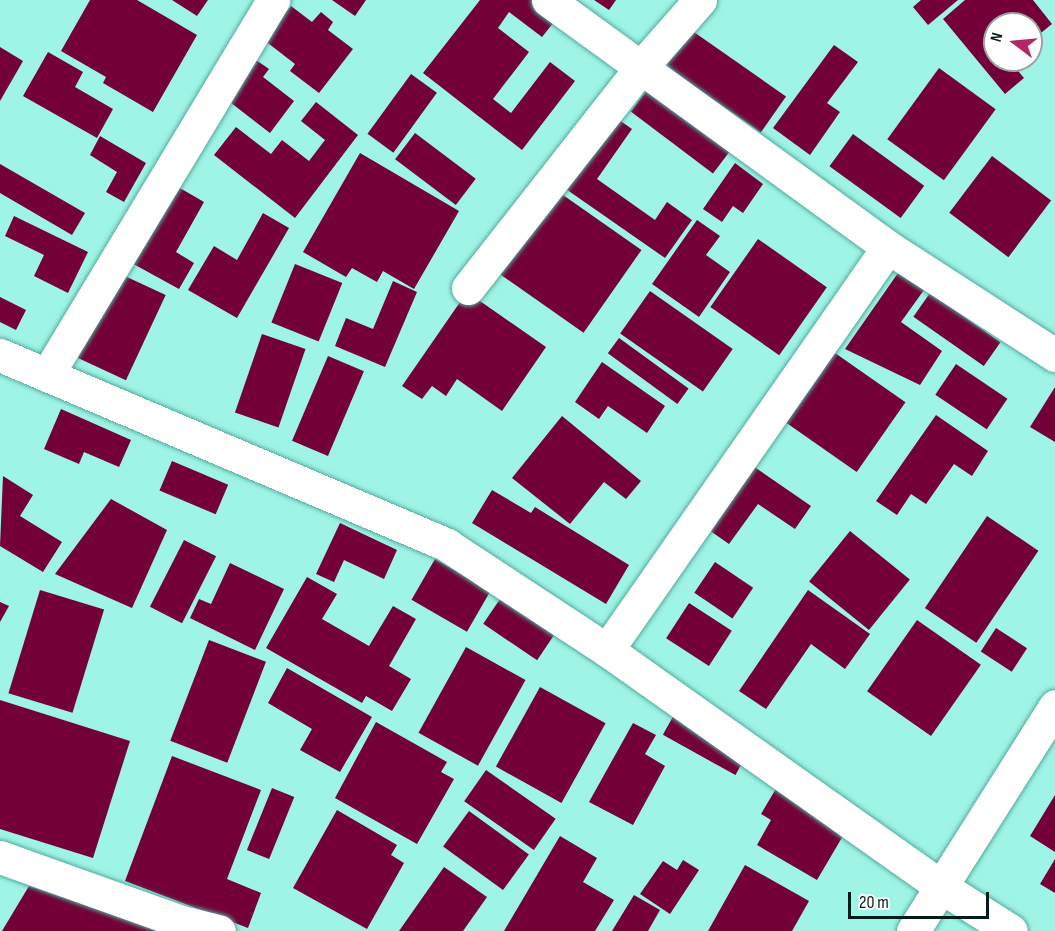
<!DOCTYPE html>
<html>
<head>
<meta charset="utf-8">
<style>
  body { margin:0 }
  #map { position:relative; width:1055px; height:931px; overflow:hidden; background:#9ef4e5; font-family:"Sofia Sans Condensed",sans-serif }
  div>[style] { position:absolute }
  .building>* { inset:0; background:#730036; transform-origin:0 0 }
  .roads { filter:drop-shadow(0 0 2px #54aa9c) drop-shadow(0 0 2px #54aa9c) }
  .street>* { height:33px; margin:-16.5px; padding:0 16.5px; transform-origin:16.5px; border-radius:16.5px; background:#fff }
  span { translate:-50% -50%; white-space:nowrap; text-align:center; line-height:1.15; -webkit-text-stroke:6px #fff; paint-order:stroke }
  .north { position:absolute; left:983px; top:12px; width:60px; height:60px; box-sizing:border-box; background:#fff; border:2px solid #9aa4a3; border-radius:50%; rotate:286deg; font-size:16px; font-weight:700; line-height:24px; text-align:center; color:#021c18 }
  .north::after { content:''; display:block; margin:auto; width:21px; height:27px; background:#b42760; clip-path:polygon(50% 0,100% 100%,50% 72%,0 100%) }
  .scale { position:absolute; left:848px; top:892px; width:141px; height:27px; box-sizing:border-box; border:3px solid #021c18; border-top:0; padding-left:8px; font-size:18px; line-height:21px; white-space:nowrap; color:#021c18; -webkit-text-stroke:4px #fff; paint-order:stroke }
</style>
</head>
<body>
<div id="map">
  <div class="building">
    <i style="clip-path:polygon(90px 0,137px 0,197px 35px,153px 112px,103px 83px,106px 77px,61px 51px)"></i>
    <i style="clip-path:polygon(172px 0,208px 0,197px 16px)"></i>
    <i style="clip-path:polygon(332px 0,366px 0,355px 16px)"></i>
    <i style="clip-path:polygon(480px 0,535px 0,558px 17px,542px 37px,509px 12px,498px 28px,529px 52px,493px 99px,511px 113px,550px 62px,575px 81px,522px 150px,423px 73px)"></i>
    <i style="clip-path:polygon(594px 0,616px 0,609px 10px)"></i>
    <i style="clip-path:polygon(921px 0,958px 0,928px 25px,913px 7px)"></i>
    <i style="clip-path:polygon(965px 0,1033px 0,1052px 24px,1031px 41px,1031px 24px,995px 24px,995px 60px,1009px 60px,1024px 78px,1005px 94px,943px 19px)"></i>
    <i style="clip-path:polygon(291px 6px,312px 22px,321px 12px,333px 22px,328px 30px,353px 49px,319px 93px,290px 71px,295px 64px,264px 40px)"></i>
    <i style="left:691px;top:30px;width:116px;height:44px;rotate:35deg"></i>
    <i style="clip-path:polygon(834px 45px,858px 62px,827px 103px,840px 112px,810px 155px,773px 128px)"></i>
    <i style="clip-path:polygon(0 47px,23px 61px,0 101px)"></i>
    <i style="clip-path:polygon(48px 52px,83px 72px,75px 87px,113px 109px,97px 138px,23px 96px)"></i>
    <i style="clip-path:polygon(256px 60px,269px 69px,263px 77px,294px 101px,270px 133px,226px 99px)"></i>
    <i style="left:939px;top:68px;width:70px;height:88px;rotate:36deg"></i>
    <i style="left:411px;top:74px;width:32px;height:74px;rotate:36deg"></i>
    <i style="left:647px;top:90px;width:103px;height:27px;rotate:37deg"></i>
    <i style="clip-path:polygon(316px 102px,358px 135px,295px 218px,214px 155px,236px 127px,271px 154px,282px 140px,309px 161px,325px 140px,301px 121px)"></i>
    <i style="clip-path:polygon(612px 115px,632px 129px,597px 179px,655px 220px,667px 202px,692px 220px,665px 258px,563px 187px)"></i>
    <i style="left:415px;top:133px;width:76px;height:33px;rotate:37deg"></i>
    <i style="left:853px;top:134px;width:88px;height:40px;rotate:36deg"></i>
    <i style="clip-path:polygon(100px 136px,146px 163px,124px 202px,106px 192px,117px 172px,90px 155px)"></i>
    <i style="clip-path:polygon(360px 153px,459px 211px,414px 289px,383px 271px,377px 282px,352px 268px,346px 277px,303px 252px)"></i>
    <i style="left:992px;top:156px;width:74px;height:71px;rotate:37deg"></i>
    <i style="clip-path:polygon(735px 163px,763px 184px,743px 213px,733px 206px,722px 222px,703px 209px)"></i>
    <i style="clip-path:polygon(0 164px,85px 213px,72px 235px,0 193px)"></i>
    <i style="clip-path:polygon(173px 184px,204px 202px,176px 252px,194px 263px,179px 289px,128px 261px)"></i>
    <i style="left:553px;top:188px;width:108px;height:101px;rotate:35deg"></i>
    <i style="clip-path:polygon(263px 213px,289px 228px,237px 318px,188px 290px,214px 246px,237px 260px)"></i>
    <i style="clip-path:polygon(14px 216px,88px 252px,68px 293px,34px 276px,44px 255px,5px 236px)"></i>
    <i style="clip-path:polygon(697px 220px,720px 236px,706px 255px,730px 272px,699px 317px,652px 284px)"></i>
    <i style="left:758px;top:239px;width:84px;height:83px;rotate:35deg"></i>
    <i style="left:295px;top:264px;width:51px;height:63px;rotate:22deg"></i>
    <i style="left:114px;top:271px;width:57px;height:94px;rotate:25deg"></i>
    <i style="clip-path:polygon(898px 273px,924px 290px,901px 322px,942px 351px,920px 385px,845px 349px)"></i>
    <i style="clip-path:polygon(393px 281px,417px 292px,385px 367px,335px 346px,346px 318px,373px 329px)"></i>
    <i style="left:650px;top:291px;width:101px;height:52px;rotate:35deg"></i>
    <i style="clip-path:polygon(467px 292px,546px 347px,502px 411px,457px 379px,446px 396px,432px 386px,422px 399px,402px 386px)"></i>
    <i style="left:930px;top:293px;width:86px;height:29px;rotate:35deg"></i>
    <i style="clip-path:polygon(0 297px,26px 310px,16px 330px,0 322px)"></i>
    <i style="left:262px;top:334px;width:46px;height:83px;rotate:19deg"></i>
    <i style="left:619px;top:338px;width:86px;height:19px;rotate:36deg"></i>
    <i style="left:835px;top:353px;width:86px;height:85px;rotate:35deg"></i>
    <i style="left:328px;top:356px;width:39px;height:92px;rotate:23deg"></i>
    <i style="clip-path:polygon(602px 362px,665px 406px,647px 433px,608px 406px,599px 419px,575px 402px)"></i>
    <i style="left:956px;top:364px;width:62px;height:37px;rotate:34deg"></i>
    <i style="clip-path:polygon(1055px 387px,1055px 442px,1030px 427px)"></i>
    <i style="clip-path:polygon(61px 409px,131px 440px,119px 467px,84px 452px,79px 464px,44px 449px)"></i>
    <i style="clip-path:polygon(936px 415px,988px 451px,972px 476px,954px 464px,926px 504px,911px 494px,897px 515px,876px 501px)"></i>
    <i style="clip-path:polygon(562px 416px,641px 481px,626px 499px,604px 482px,570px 524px,512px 478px)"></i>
    <i style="left:172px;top:461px;width:61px;height:32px;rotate:23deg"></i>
    <i style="clip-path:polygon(753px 466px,811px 506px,795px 529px,758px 504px,729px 544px,709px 530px)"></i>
    <i style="clip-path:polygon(3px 476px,33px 495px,20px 516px,62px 542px,43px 572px,0 546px)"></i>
    <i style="clip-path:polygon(492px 490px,531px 513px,535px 507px,629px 565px,606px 604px,472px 523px)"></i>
    <i style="clip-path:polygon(111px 499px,167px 530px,132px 608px,55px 574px)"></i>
    <i style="left:987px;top:516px;width:62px;height:111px;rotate:34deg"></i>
    <i style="clip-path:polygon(340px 523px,397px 550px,384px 579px,344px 560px,334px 582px,316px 574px)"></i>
    <i style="left:850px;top:531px;width:77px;height:65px;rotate:39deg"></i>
    <i style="left:184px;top:540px;width:36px;height:75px;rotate:27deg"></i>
    <i style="left:435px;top:559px;width:64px;height:47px;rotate:30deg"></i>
    <i style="left:715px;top:562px;width:46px;height:37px;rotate:34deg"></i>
    <i style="clip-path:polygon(230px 563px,284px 589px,255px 650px,190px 618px,199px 599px,211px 604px)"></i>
    <i style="clip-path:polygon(307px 577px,337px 594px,322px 619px,369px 646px,393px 606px,416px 619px,389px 666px,411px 679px,392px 711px,366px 696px,362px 703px,266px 648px)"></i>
    <i style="left:40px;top:590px;width:67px;height:108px;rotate:17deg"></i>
    <i style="clip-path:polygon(808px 590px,870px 634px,845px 669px,811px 644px,766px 709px,739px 691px)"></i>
    <i style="left:500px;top:599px;width:65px;height:30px;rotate:34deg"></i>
    <i style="clip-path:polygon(0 602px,9px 606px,0 622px)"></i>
    <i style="left:689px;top:603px;width:51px;height:42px;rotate:33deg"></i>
    <i style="left:917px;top:620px;width:78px;height:87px;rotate:35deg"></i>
    <i style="left:996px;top:628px;width:37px;height:28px;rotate:33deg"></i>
    <i style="left:209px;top:640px;width:61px;height:108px;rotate:21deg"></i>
    <i style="left:466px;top:647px;width:68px;height:98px;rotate:29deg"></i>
    <i style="clip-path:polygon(287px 668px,372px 717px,340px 772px,300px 750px,312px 729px,268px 703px)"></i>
    <i style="left:540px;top:687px;width:75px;height:91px;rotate:29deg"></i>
    <i style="clip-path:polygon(0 700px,130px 741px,93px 858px,0 829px)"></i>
    <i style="left:675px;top:713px;width:83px;height:25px;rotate:29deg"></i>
    <i style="clip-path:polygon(376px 722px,447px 762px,441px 772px,454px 779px,417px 844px,335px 798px)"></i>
    <i style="clip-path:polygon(633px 723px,656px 735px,645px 754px,665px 766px,633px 825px,589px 802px)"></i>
    <i style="clip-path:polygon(172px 756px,261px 790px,227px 879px,261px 893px,248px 928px,125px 881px)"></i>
    <i style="left:486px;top:770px;width:85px;height:38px;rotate:35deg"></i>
    <i style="clip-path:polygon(777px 787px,847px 829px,817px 880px,757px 845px,771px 820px,761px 814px)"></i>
    <i style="left:272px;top:788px;width:24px;height:67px;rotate:22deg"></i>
    <i style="clip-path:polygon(1055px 795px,1055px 852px,1030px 836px)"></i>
    <i style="clip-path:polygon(337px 810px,397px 845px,391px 855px,404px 863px,367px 929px,293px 888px)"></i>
    <i style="left:469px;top:811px;width:74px;height:44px;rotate:36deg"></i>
    <i style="clip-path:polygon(560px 836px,597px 858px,583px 882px,614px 900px,595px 931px,504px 931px)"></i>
    <i style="clip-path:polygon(1055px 859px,1055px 893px,1040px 884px)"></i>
    <i style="clip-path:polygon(683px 860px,699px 870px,670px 914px,640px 894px,663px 861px,677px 870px)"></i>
    <i style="clip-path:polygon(745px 865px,809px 901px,792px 931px,708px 931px)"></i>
    <i style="clip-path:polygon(444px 867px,487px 897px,463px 931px,399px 931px)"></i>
    <i style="clip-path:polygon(29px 886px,162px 931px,2px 931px)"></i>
    <i style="clip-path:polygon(634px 895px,660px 910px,648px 931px,612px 931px)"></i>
  </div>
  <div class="roads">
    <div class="street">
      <i style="left:548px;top:0;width:420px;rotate:36deg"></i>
      <i style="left:888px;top:247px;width:199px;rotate:32.9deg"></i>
      <i style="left:468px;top:288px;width:282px;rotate:-51.9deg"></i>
      <i style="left:642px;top:66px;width:88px;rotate:-48.7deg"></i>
      <i style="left:0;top:355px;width:486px;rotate:23deg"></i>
      <i style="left:447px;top:545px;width:191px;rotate:33.3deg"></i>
      <i style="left:607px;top:650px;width:412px;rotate:35.3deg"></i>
      <i style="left:943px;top:888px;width:80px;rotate:32.3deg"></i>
      <i style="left:47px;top:375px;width:438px;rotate:-58.9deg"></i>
      <i style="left:607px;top:650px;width:491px;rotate:-55.1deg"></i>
      <i style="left:0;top:857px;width:193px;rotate:19.7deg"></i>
      <i style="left:182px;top:922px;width:38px;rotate:14deg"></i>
      <i style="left:913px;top:931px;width:266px;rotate:-57.7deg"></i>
    </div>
  </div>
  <div class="north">N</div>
  <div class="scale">20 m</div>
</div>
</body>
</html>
